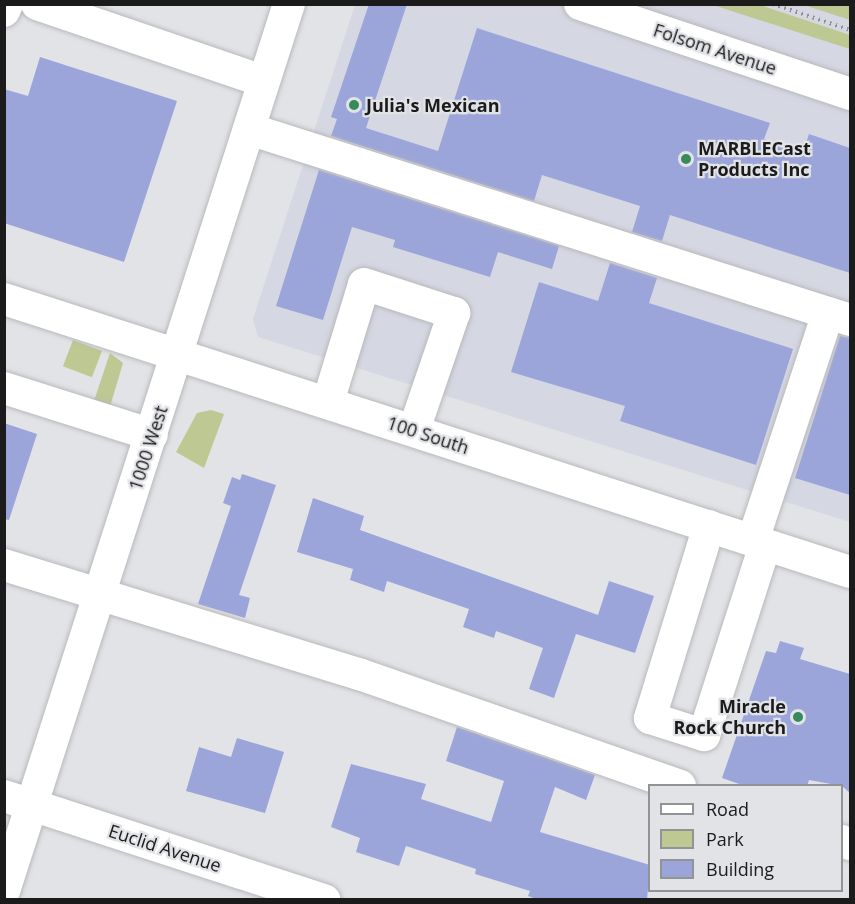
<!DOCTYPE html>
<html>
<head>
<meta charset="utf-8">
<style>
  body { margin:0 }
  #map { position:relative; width:855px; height:904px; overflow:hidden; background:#e2e3e6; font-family:"Open Sans",sans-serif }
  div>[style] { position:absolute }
  .built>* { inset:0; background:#d5d7e2 }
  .green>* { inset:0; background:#bdc892; transform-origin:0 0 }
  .building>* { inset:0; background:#9ca5d9 }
  .path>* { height:4px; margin-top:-2px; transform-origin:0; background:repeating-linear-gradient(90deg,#929295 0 1.5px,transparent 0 6px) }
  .roads { filter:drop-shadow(0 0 2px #b8b9bc) drop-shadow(0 0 2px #b8b9bc) }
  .minor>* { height:32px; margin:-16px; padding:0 16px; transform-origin:16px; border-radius:16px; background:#fff }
  .dots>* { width:16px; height:16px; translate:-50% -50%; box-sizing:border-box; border:3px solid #e2e3e6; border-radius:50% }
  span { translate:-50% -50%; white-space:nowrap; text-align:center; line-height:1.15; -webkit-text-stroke:4.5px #e2e3e6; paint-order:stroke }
  .street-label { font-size:18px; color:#1b1b1c }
  .poi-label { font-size:18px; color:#1b1b1c; font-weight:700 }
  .left { translate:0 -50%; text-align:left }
  .right { translate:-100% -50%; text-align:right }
  .frame { position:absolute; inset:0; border:6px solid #1b1b1c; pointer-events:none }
  .legend { position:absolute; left:648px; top:784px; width:195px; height:108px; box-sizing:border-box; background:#e2e3e6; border:2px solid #929395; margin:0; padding:8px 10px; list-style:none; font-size:18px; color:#1b1b1c }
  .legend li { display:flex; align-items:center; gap:12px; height:30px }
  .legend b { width:30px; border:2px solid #929395 }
</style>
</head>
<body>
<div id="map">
  <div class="built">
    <i style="clip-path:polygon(355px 5px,850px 5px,850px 522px,258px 337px,253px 319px)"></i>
  </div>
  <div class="green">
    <i style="clip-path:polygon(713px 5px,760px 5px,850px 35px,850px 49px)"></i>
    <i style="clip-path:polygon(804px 5px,850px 5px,850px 20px)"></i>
    <i style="left:73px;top:340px;width:31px;height:28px;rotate:21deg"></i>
    <i style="clip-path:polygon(110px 353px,123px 363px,109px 410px,92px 407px)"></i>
    <i style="clip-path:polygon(211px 410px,224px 414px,204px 468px,176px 452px,197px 413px)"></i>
  </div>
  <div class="building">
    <i style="clip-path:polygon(369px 4px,407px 4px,366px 128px,438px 151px,477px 28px,770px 123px,764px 139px,803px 152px,809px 134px,850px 148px,850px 273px,670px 215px,662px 241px,632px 232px,640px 206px,542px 175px,534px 201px,331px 136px,337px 119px,331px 117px)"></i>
    <i style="clip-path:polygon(40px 57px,177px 101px,124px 262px,4px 223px,4px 89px,28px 96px)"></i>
    <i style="clip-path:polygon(319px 170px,559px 246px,552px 269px,498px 252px,490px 277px,393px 247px,395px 240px,352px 227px,323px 320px,276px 306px)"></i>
    <i style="clip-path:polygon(610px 263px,657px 278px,649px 303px,793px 349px,756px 465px,620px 421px,625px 406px,511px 372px,539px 282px,598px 301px)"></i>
    <i style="clip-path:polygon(840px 336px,850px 338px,850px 495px,795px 478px)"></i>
    <i style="clip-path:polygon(4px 423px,37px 434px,9px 520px,4px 519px)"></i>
    <i style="clip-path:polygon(242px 474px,276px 485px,239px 595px,250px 598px,245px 618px,198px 604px,231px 506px,223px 503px,232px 477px,240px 480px)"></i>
    <i style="clip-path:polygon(313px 498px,364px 516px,360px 530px,598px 615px,609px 581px,654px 596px,635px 653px,576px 634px,554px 698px,529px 689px,543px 648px,496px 631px,494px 638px,463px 627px,469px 609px,387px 581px,384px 592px,350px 580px,353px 569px,297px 552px)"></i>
    <i style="clip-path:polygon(780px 641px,804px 648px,800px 659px,850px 674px,850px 793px,842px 786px,809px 780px,807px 786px,745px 786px,722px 778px,766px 651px,776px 653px)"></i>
    <i style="clip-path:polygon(457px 727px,595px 775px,586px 800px,555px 787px,540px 832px,650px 865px,647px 900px,539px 900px,528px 896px,530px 891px,475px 874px,476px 869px,406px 846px,399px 866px,356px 852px,360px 838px,331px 827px,351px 764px,426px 784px,421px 799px,491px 822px,504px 781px,446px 761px)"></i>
    <i style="clip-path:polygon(237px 738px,284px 752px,265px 813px,186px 791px,199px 747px,231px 757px)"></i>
  </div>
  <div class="path">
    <i style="left:773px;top:4px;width:81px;rotate:18.7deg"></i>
  </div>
  <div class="roads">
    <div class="minor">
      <i style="left:37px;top:4px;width:239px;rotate:18.8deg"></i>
      <i style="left:580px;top:4px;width:285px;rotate:18.4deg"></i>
      <i style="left:4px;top:11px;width:8px;rotate:-67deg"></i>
      <i style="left:249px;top:129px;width:631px;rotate:17.63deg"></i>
      <i style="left:4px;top:299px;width:889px;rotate:17.88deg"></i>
      <i style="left:4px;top:388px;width:155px;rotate:17.6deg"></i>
      <i style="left:328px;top:402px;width:123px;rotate:-73deg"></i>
      <i style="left:364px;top:284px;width:95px;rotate:17.9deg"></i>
      <i style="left:454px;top:313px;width:124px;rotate:108.9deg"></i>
      <i style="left:709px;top:526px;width:201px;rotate:107.1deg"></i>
      <i style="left:650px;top:718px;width:57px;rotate:17.5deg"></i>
      <i style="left:704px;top:735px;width:200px;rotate:-72.2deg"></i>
      <i style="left:753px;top:540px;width:239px;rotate:-71.7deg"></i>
      <i style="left:4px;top:565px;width:371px;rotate:17.1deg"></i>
      <i style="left:359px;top:674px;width:340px;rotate:19.2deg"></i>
      <i style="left:4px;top:796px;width:337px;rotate:18deg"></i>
      <i style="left:842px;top:841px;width:9px;rotate:21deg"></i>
      <i style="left:4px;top:891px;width:932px;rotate:-72.19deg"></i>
    </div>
  </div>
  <div class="dots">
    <i style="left:354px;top:105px;background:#378a5c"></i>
    <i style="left:686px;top:159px;background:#378a5c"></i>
    <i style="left:798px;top:717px;background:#378a5c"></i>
  </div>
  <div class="street-label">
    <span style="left:715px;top:49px;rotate:18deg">Folsom Avenue</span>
    <span style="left:428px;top:435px;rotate:18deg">100 South</span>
    <span style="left:148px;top:448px;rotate:-72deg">1000 West</span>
    <span style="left:165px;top:848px;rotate:18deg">Euclid Avenue</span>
  </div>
  <div class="poi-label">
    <span class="left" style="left:366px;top:105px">Julia's Mexican</span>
    <span class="left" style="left:698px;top:159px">MARBLECast<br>Products Inc</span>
    <span class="right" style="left:786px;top:717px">Miracle<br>Rock Church</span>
  </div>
  <div class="frame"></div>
  <ul class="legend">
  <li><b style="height:8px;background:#fff"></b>Road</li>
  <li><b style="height:16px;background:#bdc892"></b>Park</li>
  <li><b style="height:16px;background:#9ca5d9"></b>Building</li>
  </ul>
</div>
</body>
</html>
